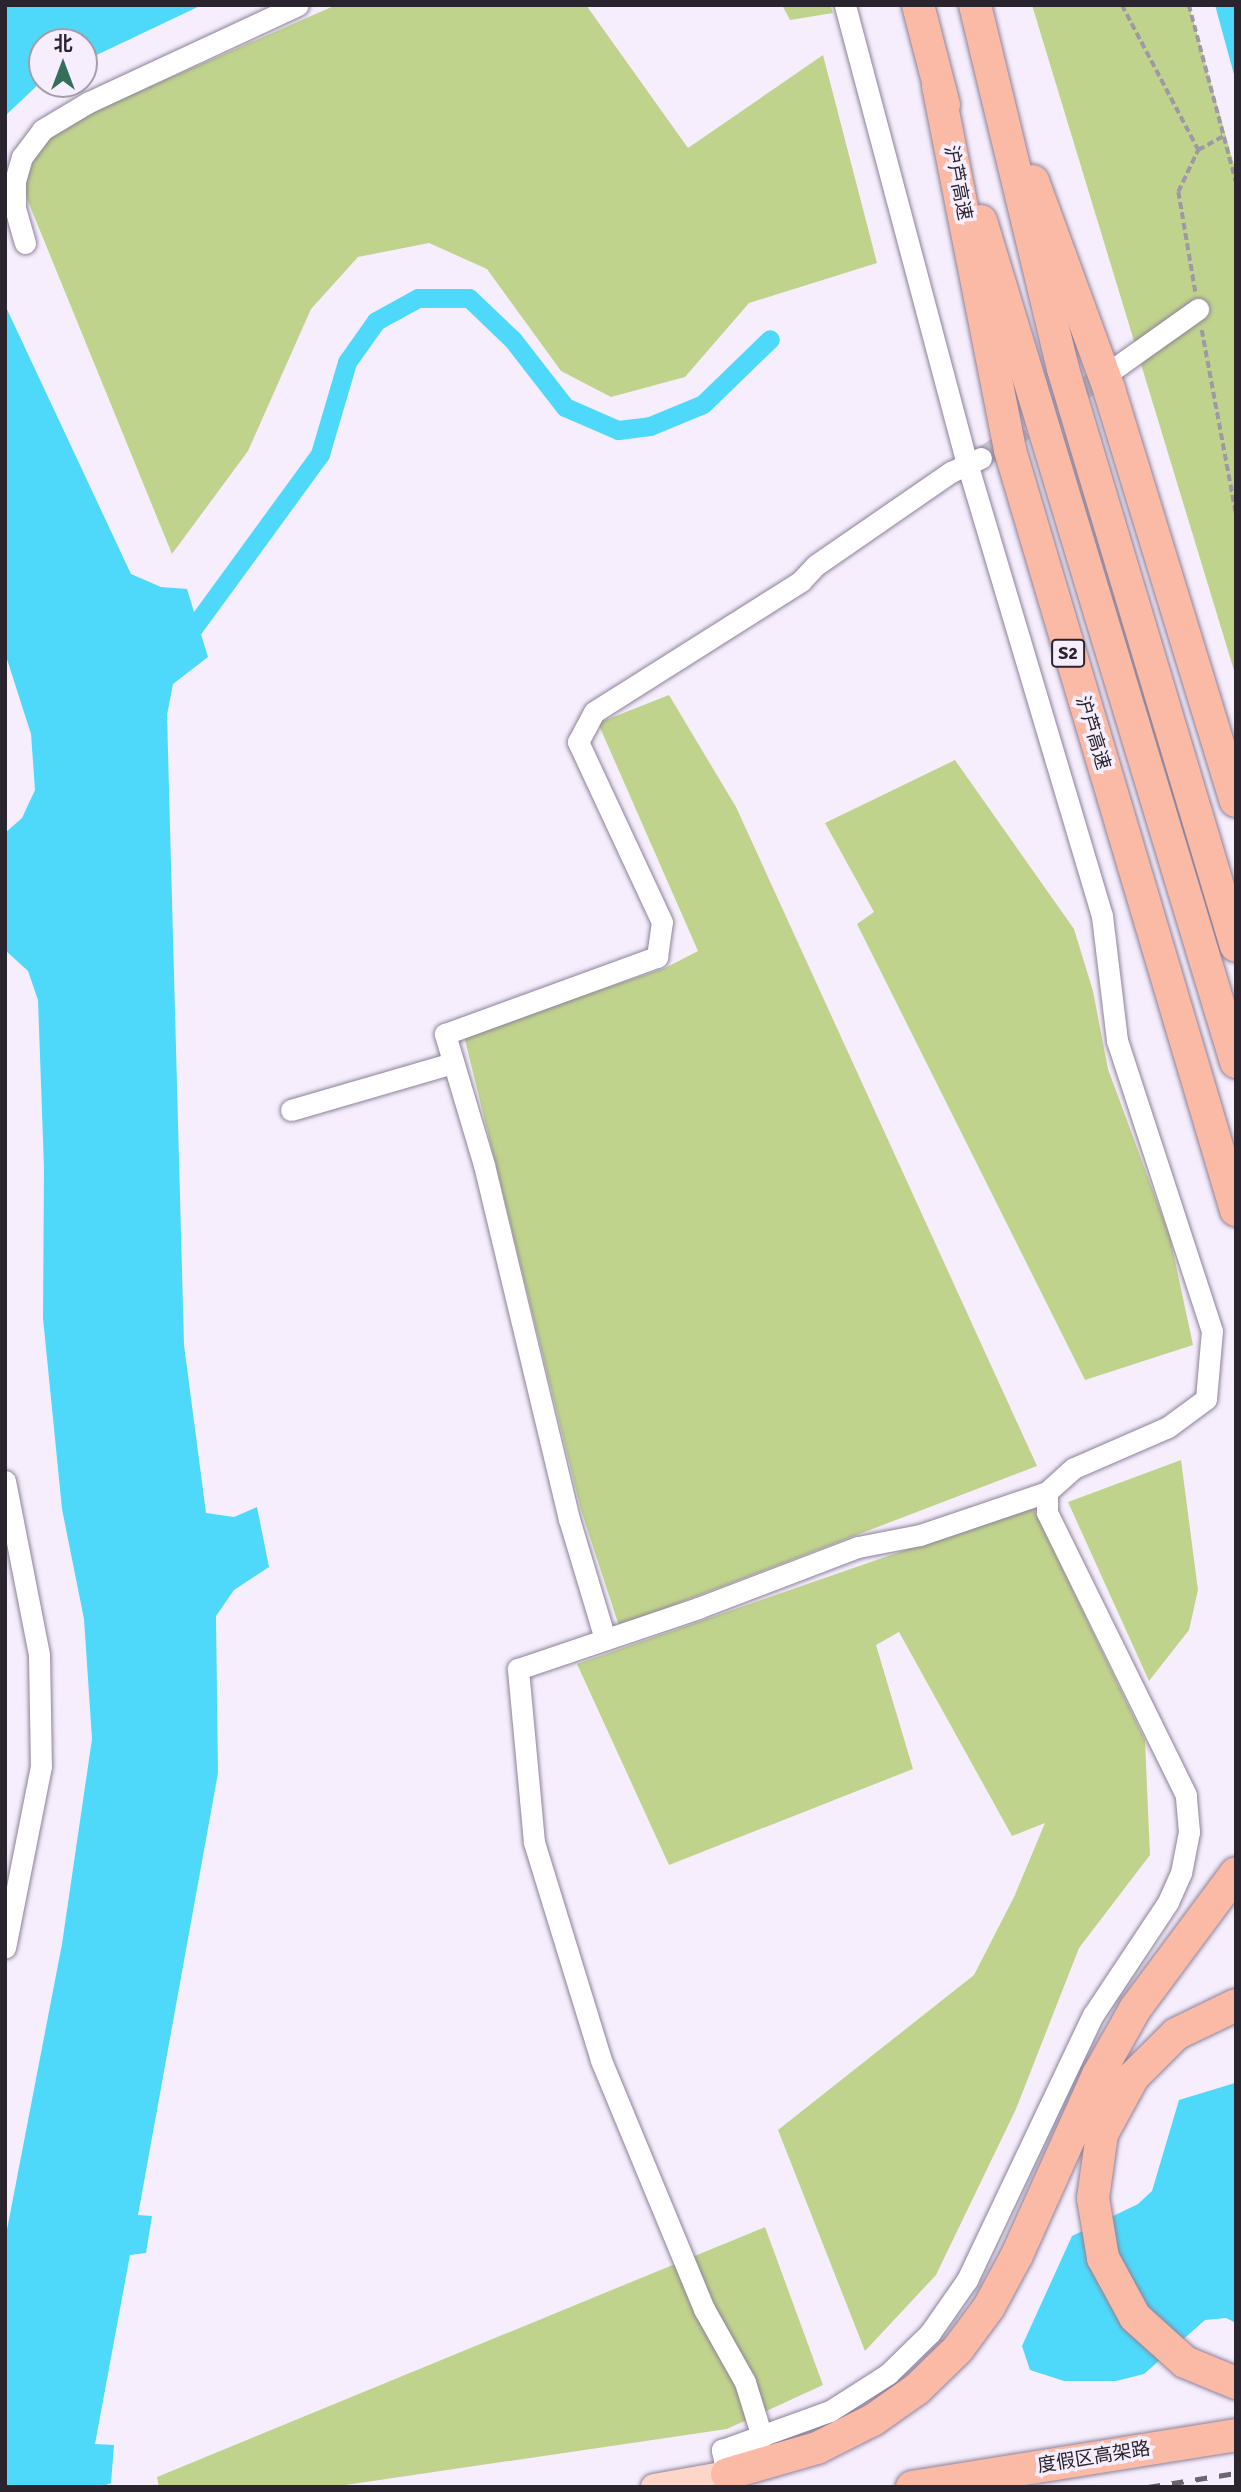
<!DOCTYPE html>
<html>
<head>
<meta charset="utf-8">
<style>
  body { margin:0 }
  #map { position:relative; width:1241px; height:2492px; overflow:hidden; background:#f6eefd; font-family:Signika,"Noto Sans SC",sans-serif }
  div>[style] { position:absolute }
  .green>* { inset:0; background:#c0d38d }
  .water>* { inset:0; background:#4ed9fb }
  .canal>* { height:19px; margin:-9.5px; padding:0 9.5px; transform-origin:9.5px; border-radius:9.5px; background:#4ed9fb }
  .minor-tunnel>* { height:21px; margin-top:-10.5px; transform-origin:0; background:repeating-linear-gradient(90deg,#cdc6d3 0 21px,transparent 0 31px) }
  .path>* { height:3.5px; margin-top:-1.75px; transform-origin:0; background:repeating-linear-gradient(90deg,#9f98a5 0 7px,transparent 0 10.5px) }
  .roads { filter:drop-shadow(0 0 2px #8d8198) drop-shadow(0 0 2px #8d8198) }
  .minor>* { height:21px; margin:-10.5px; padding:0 10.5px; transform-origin:10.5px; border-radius:10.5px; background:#fff }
  .major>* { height:26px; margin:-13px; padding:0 13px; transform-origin:13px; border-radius:13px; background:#fdd6ca }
  .highway>* { height:32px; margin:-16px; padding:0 16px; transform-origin:16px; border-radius:16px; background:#fbbaa6 }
  .rail>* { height:5px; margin-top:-2.5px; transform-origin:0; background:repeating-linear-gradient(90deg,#6b6570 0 12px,transparent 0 24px) }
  span { translate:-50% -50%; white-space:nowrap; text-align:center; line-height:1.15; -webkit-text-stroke:7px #f6eefd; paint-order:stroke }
  .shield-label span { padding:2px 5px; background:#f6eefd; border:2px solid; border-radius:5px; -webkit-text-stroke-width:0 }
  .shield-label { font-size:18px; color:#29242d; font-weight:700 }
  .street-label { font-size:19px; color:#29242d }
  .frame { position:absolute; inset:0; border:7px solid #29242d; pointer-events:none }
  .north { position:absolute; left:28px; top:28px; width:70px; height:70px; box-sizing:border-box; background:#f6eefd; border:2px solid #a49daa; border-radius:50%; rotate:0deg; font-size:19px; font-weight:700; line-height:28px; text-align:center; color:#29242d }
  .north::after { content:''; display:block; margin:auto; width:24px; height:32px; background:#336f59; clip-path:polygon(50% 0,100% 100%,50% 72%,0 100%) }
</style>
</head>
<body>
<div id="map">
  <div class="green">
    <i style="clip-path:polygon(336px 5px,586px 5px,688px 148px,823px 55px,877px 263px,749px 303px,685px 377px,611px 397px,561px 371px,487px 269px,429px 243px,358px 257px,311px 309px,248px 451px,172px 554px,23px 189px,38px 149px,67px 123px)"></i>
    <i style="clip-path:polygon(782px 5px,830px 5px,833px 13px,790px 20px)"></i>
    <i style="clip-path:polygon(1032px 5px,1189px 5px,1236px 172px,1236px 677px)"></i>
    <i style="clip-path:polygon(669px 695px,736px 807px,1037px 1466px,619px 1626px,581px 1510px,464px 1036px,665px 968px,698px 951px,598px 723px)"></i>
    <i style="clip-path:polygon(955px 760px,1074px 929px,1093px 991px,1108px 1069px,1170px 1237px,1193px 1345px,1085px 1380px,857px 924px,874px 912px,825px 823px)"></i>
    <i style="clip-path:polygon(1181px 1460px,1198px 1590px,1189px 1630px,1149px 1681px,1068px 1502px)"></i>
    <i style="clip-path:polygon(1032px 1506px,1145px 1740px,1150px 1855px,1079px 1948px,1016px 2109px,936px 2275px,865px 2351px,778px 2130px,974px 1975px,1014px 1897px,1045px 1823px,1012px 1836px,899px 1632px,876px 1645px,913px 1769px,669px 1865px,577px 1664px)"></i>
    <i style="clip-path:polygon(765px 2227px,823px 2385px,727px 2429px,332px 2487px,159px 2487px,157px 2477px)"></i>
  </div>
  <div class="water">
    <i style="clip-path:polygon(5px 5px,202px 5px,84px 61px,84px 42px,42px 42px,42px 81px,5px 116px)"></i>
    <i style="clip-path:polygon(1215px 5px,1236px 5px,1236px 82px)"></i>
    <i style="clip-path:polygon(5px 305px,131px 574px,161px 587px,187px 589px,208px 657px,173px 684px,167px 715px,184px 1345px,206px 1513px,234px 1517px,257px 1507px,269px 1567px,234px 1590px,216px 1616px,218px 1773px,138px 2215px,152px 2216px,146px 2253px,130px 2255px,95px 2444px,114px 2445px,111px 2483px,101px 2487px,5px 2487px,5px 2240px,62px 1944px,92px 1739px,84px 1619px,62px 1509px,43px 1318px,44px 1168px,38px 1000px,28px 971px,5px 950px,5px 833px,22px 818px,35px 790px,31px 734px,5px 653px)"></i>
    <i style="clip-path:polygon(1235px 2083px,1236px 2323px,1226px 2318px,1205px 2320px,1144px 2374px,1116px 2381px,1064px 2381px,1030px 2370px,1022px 2346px,1072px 2236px,1138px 2204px,1152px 2191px,1179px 2100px)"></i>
  </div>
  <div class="canal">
    <i style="left:183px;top:642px;width:233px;rotate:-53.9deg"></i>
    <i style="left:320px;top:454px;width:96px;rotate:-73.6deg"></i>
    <i style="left:347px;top:362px;width:50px;rotate:-54.7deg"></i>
    <i style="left:376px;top:321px;width:48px;rotate:-28.7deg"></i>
    <i style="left:418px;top:298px;width:51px"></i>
    <i style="left:469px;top:298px;width:61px;rotate:43.7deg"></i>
    <i style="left:513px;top:340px;width:85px;rotate:52.2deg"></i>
    <i style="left:565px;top:407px;width:58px;rotate:23.5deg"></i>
    <i style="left:618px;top:430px;width:32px;rotate:-7deg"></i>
    <i style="left:650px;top:426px;width:57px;rotate:-22.5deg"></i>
    <i style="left:703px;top:404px;width:93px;rotate:-44.1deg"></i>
  </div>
  <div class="minor-tunnel">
    <i style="left:981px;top:458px;width:159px;rotate:-34deg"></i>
  </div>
  <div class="path">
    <i style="left:1122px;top:5px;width:163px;rotate:62.2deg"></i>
    <i style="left:1189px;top:5px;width:183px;rotate:75.1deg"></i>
    <i style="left:1195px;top:292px;width:101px;rotate:-99.6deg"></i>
    <i style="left:1178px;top:192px;width:47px;rotate:-64.5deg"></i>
    <i style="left:1198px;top:150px;width:29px;rotate:-29deg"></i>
    <i style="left:1202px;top:330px;width:187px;rotate:79.5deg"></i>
  </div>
  <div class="roads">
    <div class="minor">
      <i style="left:25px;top:243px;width:35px;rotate:-106deg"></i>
      <i style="left:15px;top:209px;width:28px;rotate:-90deg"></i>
      <i style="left:15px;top:181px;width:25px;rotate:-74deg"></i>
      <i style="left:22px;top:157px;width:34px;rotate:-53deg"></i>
      <i style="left:42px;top:130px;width:55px;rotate:-30.8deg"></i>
      <i style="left:89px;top:102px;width:230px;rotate:-24.9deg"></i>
      <i style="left:1115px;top:368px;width:102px;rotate:-35.4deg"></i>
      <i style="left:291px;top:1110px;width:169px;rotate:-16.2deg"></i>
      <i style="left:5px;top:1481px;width:177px;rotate:78.9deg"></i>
      <i style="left:39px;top:1655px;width:111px;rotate:89deg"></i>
      <i style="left:41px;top:1766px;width:185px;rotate:101.2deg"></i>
      <i style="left:605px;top:1639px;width:125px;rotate:-106.7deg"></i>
      <i style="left:569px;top:1519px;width:364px;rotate:-103.5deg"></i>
      <i style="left:484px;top:1165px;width:137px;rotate:-106.6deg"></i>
      <i style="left:445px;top:1034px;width:226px;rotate:-20deg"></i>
      <i style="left:657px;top:957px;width:35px;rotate:-82deg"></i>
      <i style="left:662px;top:922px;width:199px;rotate:-115deg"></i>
      <i style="left:578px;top:742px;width:34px;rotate:-62deg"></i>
      <i style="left:594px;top:712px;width:245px;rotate:-32.3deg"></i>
      <i style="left:801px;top:581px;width:22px;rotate:-47deg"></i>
      <i style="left:816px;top:565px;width:164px;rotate:-34.6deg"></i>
      <i style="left:951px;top:472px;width:33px;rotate:-25deg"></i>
      <i style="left:762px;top:2437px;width:58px;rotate:-107.2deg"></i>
      <i style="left:745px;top:2382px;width:84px;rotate:-119.3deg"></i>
      <i style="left:704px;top:2309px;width:269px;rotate:-112.5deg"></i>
      <i style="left:601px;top:2060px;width:228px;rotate:-107.1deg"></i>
      <i style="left:534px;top:1842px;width:174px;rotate:-95.3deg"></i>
      <i style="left:518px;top:1669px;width:190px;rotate:-18.7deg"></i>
      <i style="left:698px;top:1608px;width:171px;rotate:-20.9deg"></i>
      <i style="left:858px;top:1547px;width:63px;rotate:-11deg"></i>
      <i style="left:920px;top:1535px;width:134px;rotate:-18.7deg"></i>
      <i style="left:727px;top:2474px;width:25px;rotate:-102deg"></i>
      <i style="left:722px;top:2450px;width:115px;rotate:-19.9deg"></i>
      <i style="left:830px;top:2411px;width:69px;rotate:-32.5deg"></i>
      <i style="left:888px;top:2374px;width:59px;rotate:-44.3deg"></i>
      <i style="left:930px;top:2333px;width:65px;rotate:-55.1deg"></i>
      <i style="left:967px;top:2280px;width:293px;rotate:-64.6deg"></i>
      <i style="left:1093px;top:2015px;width:136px;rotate:-56.4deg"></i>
      <i style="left:1168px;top:1902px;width:32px;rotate:-66deg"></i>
      <i style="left:1181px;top:1873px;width:42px;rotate:-79deg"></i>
      <i style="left:1189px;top:1832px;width:37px;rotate:-95deg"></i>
      <i style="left:1186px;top:1795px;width:315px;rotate:-116.2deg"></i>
      <i style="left:1047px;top:1512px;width:20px;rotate:-90deg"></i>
      <i style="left:1047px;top:1492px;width:36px;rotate:-42deg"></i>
      <i style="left:1074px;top:1468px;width:103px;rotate:-23.6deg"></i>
      <i style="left:1168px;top:1427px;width:47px;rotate:-36.4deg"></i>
      <i style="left:1206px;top:1399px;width:68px;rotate:-85deg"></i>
      <i style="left:1212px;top:1331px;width:306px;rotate:-108.1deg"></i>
      <i style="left:1117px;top:1040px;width:125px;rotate:-96.9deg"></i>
      <i style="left:1102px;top:916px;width:472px;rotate:-106.6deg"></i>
      <i style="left:967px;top:464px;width:475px;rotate:-104.9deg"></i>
    </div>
    <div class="major">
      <i style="left:654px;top:2487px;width:74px;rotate:-10.1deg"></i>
      <i style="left:727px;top:2474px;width:13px;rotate:81deg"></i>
    </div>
    <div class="highway">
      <i style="left:918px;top:5px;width:103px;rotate:75.4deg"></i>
      <i style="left:975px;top:5px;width:374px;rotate:76.4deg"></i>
      <i style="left:1063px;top:369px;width:602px;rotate:73.31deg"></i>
      <i style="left:938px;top:86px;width:371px;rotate:78.8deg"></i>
      <i style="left:1010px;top:450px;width:793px;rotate:73.44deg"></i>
      <i style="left:1033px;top:181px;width:221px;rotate:69.9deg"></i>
      <i style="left:1109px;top:389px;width:431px;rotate:72.9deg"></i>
      <i style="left:981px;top:221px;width:879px;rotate:73.13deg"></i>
      <i style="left:1236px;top:2005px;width:67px;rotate:154.2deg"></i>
      <i style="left:1176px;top:2034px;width:61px;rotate:135deg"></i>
      <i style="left:1133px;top:2077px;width:65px;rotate:118.5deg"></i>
      <i style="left:1102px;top:2134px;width:65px;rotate:98deg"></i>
      <i style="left:1093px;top:2198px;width:61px;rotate:80.5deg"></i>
      <i style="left:1103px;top:2258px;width:67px;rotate:61.5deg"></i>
      <i style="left:1135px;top:2317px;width:67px;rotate:42deg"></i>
      <i style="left:1185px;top:2362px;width:55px;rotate:22.4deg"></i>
      <i style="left:727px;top:2474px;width:94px;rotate:-16.1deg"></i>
      <i style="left:817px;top:2448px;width:63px;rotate:-26.6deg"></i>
      <i style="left:873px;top:2420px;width:54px;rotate:-35.2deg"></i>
      <i style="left:917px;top:2389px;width:57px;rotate:-44.3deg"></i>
      <i style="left:958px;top:2349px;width:52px;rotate:-53.6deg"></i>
      <i style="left:989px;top:2307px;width:59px;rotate:-61.7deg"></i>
      <i style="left:1017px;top:2255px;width:197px;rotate:-65.8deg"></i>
      <i style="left:1098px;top:2075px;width:76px;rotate:-60.7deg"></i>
      <i style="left:1135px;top:2009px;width:169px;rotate:-53.4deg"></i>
      <i style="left:912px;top:2487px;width:328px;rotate:-9.1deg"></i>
    </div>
  </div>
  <div class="rail">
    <i style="left:1148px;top:2487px;width:89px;rotate:-9deg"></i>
  </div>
  <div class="shield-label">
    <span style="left:1068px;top:653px">S2</span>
  </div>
  <div class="street-label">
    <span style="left:957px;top:183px;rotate:79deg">沪芦高速</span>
    <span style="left:1092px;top:733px;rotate:73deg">沪芦高速</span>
    <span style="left:1094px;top:2458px;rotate:-9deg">度假区高架路</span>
  </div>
  <div class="frame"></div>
  <div class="north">北</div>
</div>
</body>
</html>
